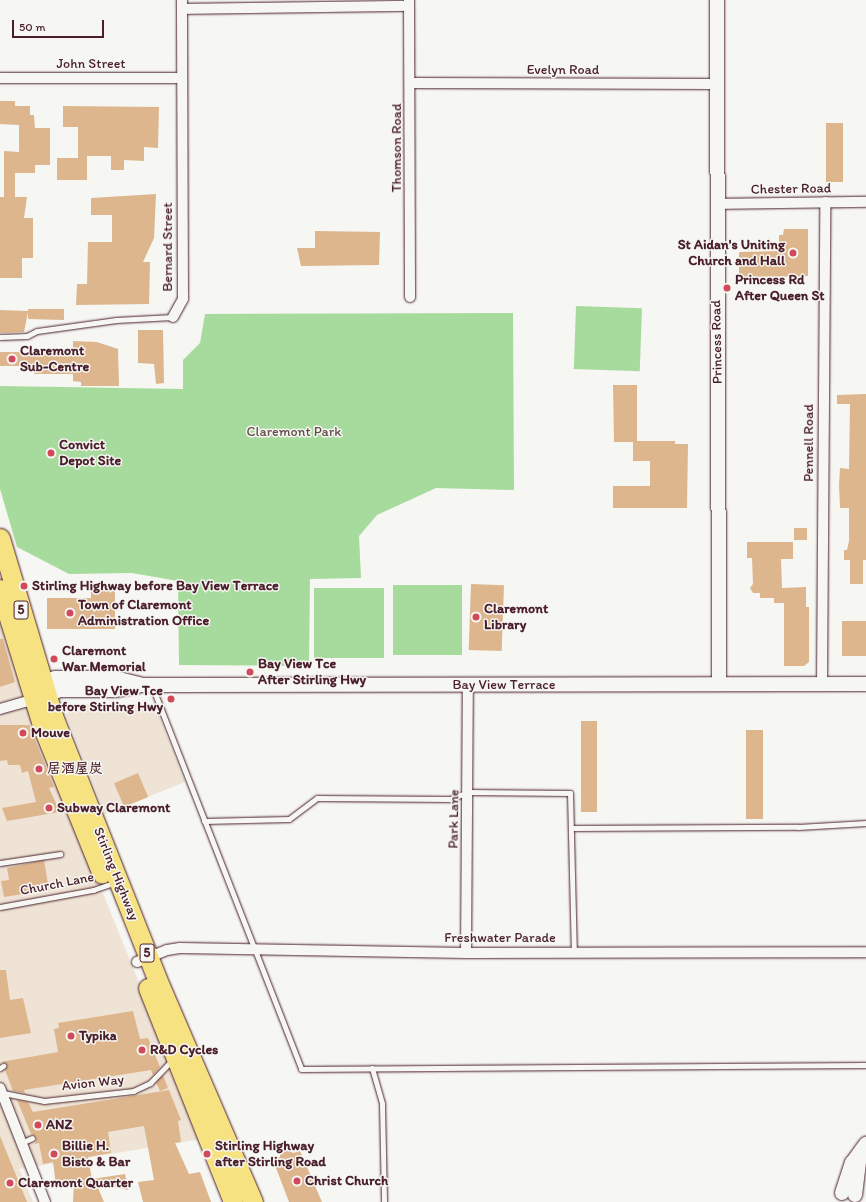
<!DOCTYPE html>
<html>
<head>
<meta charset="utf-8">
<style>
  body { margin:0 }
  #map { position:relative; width:866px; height:1202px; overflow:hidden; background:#f6f6f2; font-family:Itim,"LXGW WenKai TC",sans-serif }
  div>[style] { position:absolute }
  .built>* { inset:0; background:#eee3d4 }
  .green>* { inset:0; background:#a7db9d; transform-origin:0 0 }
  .building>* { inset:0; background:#ddb68e; transform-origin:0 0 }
  .roads { filter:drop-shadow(0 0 1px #4a1f2b) drop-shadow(0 0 1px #4a1f2b) }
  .lane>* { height:5px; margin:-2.5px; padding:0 2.5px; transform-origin:2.5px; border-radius:2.5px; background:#f6f6f2 }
  .street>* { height:10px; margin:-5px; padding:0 5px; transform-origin:5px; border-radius:5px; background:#f6f6f2 }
  .secondary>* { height:14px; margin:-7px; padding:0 7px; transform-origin:7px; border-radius:7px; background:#f6f6f2 }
  .highway>* { height:19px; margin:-9.5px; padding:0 9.5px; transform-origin:9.5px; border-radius:9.5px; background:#f6e281 }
  .dots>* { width:11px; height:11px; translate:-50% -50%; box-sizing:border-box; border:2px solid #f6f6f2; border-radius:50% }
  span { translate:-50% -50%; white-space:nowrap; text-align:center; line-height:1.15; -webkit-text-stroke:3px #f6f6f2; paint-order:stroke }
  .shield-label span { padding:1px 3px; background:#f6f6f2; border:1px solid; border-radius:3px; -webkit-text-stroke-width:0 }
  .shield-label { font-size:13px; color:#4a1f2b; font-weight:700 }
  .street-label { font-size:14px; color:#4a1f2b }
  .poi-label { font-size:14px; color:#4a1f2b; font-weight:700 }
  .right { translate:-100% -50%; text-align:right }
  .left { translate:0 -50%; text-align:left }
  .park-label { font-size:14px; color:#614e48 }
  .scale { position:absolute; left:12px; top:20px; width:92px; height:18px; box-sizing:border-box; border:2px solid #4a1f2b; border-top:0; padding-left:5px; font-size:12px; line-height:14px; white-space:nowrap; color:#4a1f2b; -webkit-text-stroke:3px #f6f6f2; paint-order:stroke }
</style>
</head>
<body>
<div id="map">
  <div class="built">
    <i style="clip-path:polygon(0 612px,63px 794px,202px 1139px,19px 1169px,33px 1202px,0 1202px)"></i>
    <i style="clip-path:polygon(74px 704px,154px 704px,185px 782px,105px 814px,66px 715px)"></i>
  </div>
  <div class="green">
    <i style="left:576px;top:306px;width:66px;height:63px;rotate:2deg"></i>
    <i style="clip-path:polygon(513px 313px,514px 490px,436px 488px,377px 515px,359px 536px,361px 578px,310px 579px,309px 666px,179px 665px,178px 581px,132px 573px,69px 574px,17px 547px,0 489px,0 386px,183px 389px,183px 360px,200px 343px,205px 314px)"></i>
    <i style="left:393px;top:585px;width:69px;height:70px"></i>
    <i style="left:314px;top:588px;width:70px;height:70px"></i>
  </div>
  <div class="building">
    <i style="clip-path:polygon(0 101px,15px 101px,15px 106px,30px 106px,30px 115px,34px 115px,35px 128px,50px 128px,50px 165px,35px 165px,35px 173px,15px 173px,15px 197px,27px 197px,24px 218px,33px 218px,33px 258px,22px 258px,22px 278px,0 278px,0 197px,4px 197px,4px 151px,19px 152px,19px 125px,0 124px)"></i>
    <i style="clip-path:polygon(63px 106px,159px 107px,158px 148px,144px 147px,144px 161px,124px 160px,124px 170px,111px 170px,111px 156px,87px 156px,87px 180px,57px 180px,57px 158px,78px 158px,78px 127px,63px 127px)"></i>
    <i style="left:826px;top:123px;width:17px;height:59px"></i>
    <i style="clip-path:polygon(156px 194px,154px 238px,143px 262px,150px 262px,149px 304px,76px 305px,77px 284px,87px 284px,88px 242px,112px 242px,112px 215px,91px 215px,91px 198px)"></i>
    <i style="clip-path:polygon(784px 229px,808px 229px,808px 276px,739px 277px,739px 252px,779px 251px,779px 235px,783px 235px)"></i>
    <i style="clip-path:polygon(315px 231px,380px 232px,379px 265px,301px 266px,297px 248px,315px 248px)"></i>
    <i style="clip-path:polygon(28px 309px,64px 309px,64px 320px,28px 319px,28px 312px,24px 332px,0 333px,0 310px,28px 311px)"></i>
    <i style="clip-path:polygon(138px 330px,163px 330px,164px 383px,156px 384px,154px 364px,138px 363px)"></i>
    <i style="clip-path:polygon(73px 341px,97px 342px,118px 349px,119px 386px,81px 386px,81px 382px,73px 381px,73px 374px,34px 374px,34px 366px,0 366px,0 352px,45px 352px,73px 355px)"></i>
    <i style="clip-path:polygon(613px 385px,637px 385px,637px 441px,675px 441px,675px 444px,688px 444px,687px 508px,613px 508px,613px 486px,650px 486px,650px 461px,633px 461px,633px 442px,614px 442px)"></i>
    <i style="clip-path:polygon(866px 394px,866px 560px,863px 560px,863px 584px,850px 584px,850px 560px,844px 560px,844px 550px,847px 550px,849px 541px,849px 508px,840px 508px,839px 485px,840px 468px,849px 469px,850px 404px,837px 404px,837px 395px)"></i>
    <i style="left:794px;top:528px;width:13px;height:12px"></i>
    <i style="clip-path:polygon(747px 542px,793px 542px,793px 559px,781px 559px,782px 588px,806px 587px,806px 607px,809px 607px,809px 662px,804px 666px,784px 666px,784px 603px,774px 603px,774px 598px,760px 598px,760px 593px,753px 593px,750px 588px,753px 584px,752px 558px,747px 558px)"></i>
    <i style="left:471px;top:584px;width:33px;height:66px;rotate:2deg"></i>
    <i style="clip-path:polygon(91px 585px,115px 585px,115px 629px,47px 629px,47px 598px,91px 598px)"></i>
    <i style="left:842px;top:621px;width:24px;height:35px"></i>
    <i style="clip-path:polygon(0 639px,3px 639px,15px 682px,0 687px)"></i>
    <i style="left:581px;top:721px;width:16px;height:91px"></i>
    <i style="clip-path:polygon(0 725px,29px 725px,54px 787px,49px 788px,60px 812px,7px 821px,2px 808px,36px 802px,28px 771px,22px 773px,20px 765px,8px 765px,7px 760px,0 761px)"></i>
    <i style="left:746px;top:730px;width:17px;height:89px"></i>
    <i style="left:138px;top:773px;width:26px;height:26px;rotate:67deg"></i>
    <i style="clip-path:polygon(44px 860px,49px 890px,4px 897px,1px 881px,9px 880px,7px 868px)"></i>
    <i style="clip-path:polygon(0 970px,6px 970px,10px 1000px,23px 998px,31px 1033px,0 1038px)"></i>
    <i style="clip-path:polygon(133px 1011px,140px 1039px,148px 1038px,160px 1067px,153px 1075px,151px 1070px,24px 1090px,25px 1093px,13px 1091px,5px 1070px,6px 1064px,1px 1062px,58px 1052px,54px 1029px,59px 1028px,58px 1023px)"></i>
    <i style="clip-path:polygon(163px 1075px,168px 1088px,160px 1091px,156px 1082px)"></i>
    <i style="clip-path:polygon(169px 1090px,181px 1120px,178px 1121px,181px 1142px,175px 1143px,189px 1174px,200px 1172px,211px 1202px,143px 1202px,138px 1182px,154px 1180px,144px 1126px,108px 1132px,111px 1153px,88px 1157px,92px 1179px,125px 1174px,128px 1190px,96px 1183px,104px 1202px,73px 1202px,74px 1182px,56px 1185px,53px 1162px,43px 1164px,39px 1143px,35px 1144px,36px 1137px,31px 1134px,17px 1100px,28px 1102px,33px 1112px)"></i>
    <i style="clip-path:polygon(0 1136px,27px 1202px,0 1202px)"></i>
    <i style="clip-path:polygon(287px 1148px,293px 1153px,300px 1151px,322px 1202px,289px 1202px,273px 1160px,280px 1157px,280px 1151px)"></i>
  </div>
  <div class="roads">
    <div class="lane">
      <i style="left:0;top:337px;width:27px;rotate:-2deg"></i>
      <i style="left:27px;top:336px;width:11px;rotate:-27deg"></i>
      <i style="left:37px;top:331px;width:80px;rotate:-7.9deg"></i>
      <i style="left:116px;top:320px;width:57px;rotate:-3deg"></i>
      <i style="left:152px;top:686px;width:411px;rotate:68.7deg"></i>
      <i style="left:301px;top:1069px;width:565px;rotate:-0.41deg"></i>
      <i style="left:204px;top:821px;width:85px;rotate:-1.3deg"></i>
      <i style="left:289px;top:819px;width:35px;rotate:-37deg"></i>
      <i style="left:317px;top:798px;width:133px;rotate:0.4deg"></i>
      <i style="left:450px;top:799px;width:19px;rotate:-21deg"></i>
      <i style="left:468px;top:792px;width:102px;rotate:0.6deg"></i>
      <i style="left:570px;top:793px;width:160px;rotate:88.6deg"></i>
      <i style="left:572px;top:828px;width:226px;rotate:-0.3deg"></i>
      <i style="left:798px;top:827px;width:68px;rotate:-3.4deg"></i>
      <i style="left:0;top:863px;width:61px;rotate:-8.5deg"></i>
      <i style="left:0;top:907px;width:95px;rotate:-10.4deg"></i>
      <i style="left:93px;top:890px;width:24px;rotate:-19deg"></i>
      <i style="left:0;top:1068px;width:4px;rotate:-34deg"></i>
      <i style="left:372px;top:1068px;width:37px;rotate:74deg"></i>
      <i style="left:382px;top:1104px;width:98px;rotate:88.8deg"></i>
      <i style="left:3px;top:1093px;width:42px;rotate:11deg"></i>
      <i style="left:44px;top:1101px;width:90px;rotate:-6.4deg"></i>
      <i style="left:133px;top:1091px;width:19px;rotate:-25deg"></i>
      <i style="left:150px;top:1083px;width:32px;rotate:-46deg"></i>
      <i style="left:21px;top:1143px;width:12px;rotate:-24deg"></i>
    </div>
    <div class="street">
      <i style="left:409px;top:0;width:297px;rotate:89.8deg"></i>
      <i style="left:182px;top:9px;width:227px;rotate:-0.8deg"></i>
      <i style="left:0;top:78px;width:181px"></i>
      <i style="left:411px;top:83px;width:305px;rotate:0.2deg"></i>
      <i style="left:716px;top:204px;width:150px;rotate:-0.8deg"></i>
      <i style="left:173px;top:317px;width:21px;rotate:-61deg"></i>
      <i style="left:183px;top:299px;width:299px;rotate:-90.2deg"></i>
      <i style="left:822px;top:685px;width:483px;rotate:-89.6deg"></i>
      <i style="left:0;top:709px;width:35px;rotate:-16deg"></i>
      <i style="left:466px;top:953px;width:268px;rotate:-89.6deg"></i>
      <i style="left:137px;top:962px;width:32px;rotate:-22deg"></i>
      <i style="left:167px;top:950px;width:13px;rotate:-9deg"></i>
      <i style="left:180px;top:948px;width:286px;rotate:1deg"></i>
      <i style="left:466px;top:953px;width:400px;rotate:-0.1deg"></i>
      <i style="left:0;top:1088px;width:123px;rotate:68.5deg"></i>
    </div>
    <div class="secondary">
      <i style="left:717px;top:0;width:684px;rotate:89.83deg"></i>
      <i style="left:34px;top:685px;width:22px;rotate:-18deg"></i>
      <i style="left:55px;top:678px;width:60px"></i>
      <i style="left:115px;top:678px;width:29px;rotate:14deg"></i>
      <i style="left:143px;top:685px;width:23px"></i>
      <i style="left:166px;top:685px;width:700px;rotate:-0.08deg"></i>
      <i style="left:39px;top:697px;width:23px;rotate:-18deg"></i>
      <i style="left:61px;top:690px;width:54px"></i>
      <i style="left:115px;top:690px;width:23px;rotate:-10deg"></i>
      <i style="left:842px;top:1193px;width:32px;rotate:-72deg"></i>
      <i style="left:852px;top:1163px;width:24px;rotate:-54deg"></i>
      <i style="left:855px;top:1195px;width:38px;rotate:-83deg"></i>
    </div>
    <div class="highway">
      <i style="left:0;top:538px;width:186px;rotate:73.4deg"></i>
      <i style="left:53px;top:716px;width:290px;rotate:68.4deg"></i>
      <i style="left:160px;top:986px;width:235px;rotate:66.7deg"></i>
      <i style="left:0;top:589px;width:145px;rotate:72.8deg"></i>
      <i style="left:43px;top:728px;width:157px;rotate:68deg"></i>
      <i style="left:148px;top:988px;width:230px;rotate:68.3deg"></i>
    </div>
  </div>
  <div class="dots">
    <i style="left:793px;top:253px;background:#d1495b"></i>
    <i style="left:727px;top:288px;background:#d1495b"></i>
    <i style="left:12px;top:359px;background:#d1495b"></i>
    <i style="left:51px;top:453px;background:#d1495b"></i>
    <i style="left:24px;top:586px;background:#d1495b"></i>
    <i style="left:70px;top:613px;background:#d1495b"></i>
    <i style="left:476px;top:617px;background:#d1495b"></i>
    <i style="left:54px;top:659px;background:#d1495b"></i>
    <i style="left:250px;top:672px;background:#d1495b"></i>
    <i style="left:171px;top:699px;background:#d1495b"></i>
    <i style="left:23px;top:733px;background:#d1495b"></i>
    <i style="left:39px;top:769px;background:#d1495b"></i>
    <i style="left:49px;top:808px;background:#d1495b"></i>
    <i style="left:71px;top:1036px;background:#d1495b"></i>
    <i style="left:142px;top:1050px;background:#d1495b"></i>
    <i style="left:38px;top:1125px;background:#d1495b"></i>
    <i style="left:54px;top:1154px;background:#d1495b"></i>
    <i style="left:207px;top:1154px;background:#d1495b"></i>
    <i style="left:297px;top:1181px;background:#d1495b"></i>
    <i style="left:10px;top:1183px;background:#d1495b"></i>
  </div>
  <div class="shield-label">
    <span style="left:21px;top:610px">5</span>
    <span style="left:147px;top:953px">5</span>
  </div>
  <div class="street-label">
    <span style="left:91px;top:64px">John Street</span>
    <span style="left:563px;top:70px">Evelyn Road</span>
    <span style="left:397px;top:148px;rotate:-90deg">Thomson Road</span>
    <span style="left:791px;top:189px;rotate:-1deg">Chester Road</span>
    <span style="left:168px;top:247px;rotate:-90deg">Bernard Street</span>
    <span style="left:717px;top:342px;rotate:-91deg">Princess Road</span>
    <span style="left:809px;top:443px;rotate:-90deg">Pennell Road</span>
    <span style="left:504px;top:685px">Bay View Terrace</span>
    <span style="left:454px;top:819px;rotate:-89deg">Park Lane</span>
    <span style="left:116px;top:874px;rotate:68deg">Stirling Highway</span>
    <span style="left:57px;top:884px;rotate:-11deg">Church Lane</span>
    <span style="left:500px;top:938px">Freshwater Parade</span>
    <span style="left:93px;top:1083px;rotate:-6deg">Avion Way</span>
  </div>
  <div class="poi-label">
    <span class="right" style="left:785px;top:253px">St Aidan's Uniting<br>Church and Hall</span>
    <span class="left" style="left:735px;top:288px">Princess Rd<br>After Queen St</span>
    <span class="left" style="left:20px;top:359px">Claremont<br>Sub-Centre</span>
    <span class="left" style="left:59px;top:453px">Convict<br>Depot Site</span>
    <span class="left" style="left:32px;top:586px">Stirling Highway before Bay View Terrace</span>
    <span class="left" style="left:78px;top:613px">Town of Claremont<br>Administration Office</span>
    <span class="left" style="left:484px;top:617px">Claremont<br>Library</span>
    <span class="left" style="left:62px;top:659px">Claremont<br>War Memorial</span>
    <span class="left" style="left:258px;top:672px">Bay View Tce<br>After Stirling Hwy</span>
    <span class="right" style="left:163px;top:699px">Bay View Tce<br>before Stirling Hwy</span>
    <span class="left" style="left:31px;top:733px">Mouve</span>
    <span class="left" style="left:47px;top:769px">居酒屋炭</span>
    <span class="left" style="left:57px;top:808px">Subway Claremont</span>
    <span class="left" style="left:79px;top:1036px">Typika</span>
    <span class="left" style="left:150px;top:1050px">R&amp;D Cycles</span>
    <span class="left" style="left:46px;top:1125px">ANZ</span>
    <span class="left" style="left:62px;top:1154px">Billie H.<br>Bisto &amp; Bar</span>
    <span class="left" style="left:215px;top:1154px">Stirling Highway<br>after Stirling Road</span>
    <span class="left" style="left:305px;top:1181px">Christ Church</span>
    <span class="left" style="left:18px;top:1183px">Claremont Quarter</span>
  </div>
  <div class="park-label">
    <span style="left:294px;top:432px">Claremont Park</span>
  </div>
  <div class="scale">50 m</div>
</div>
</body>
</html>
